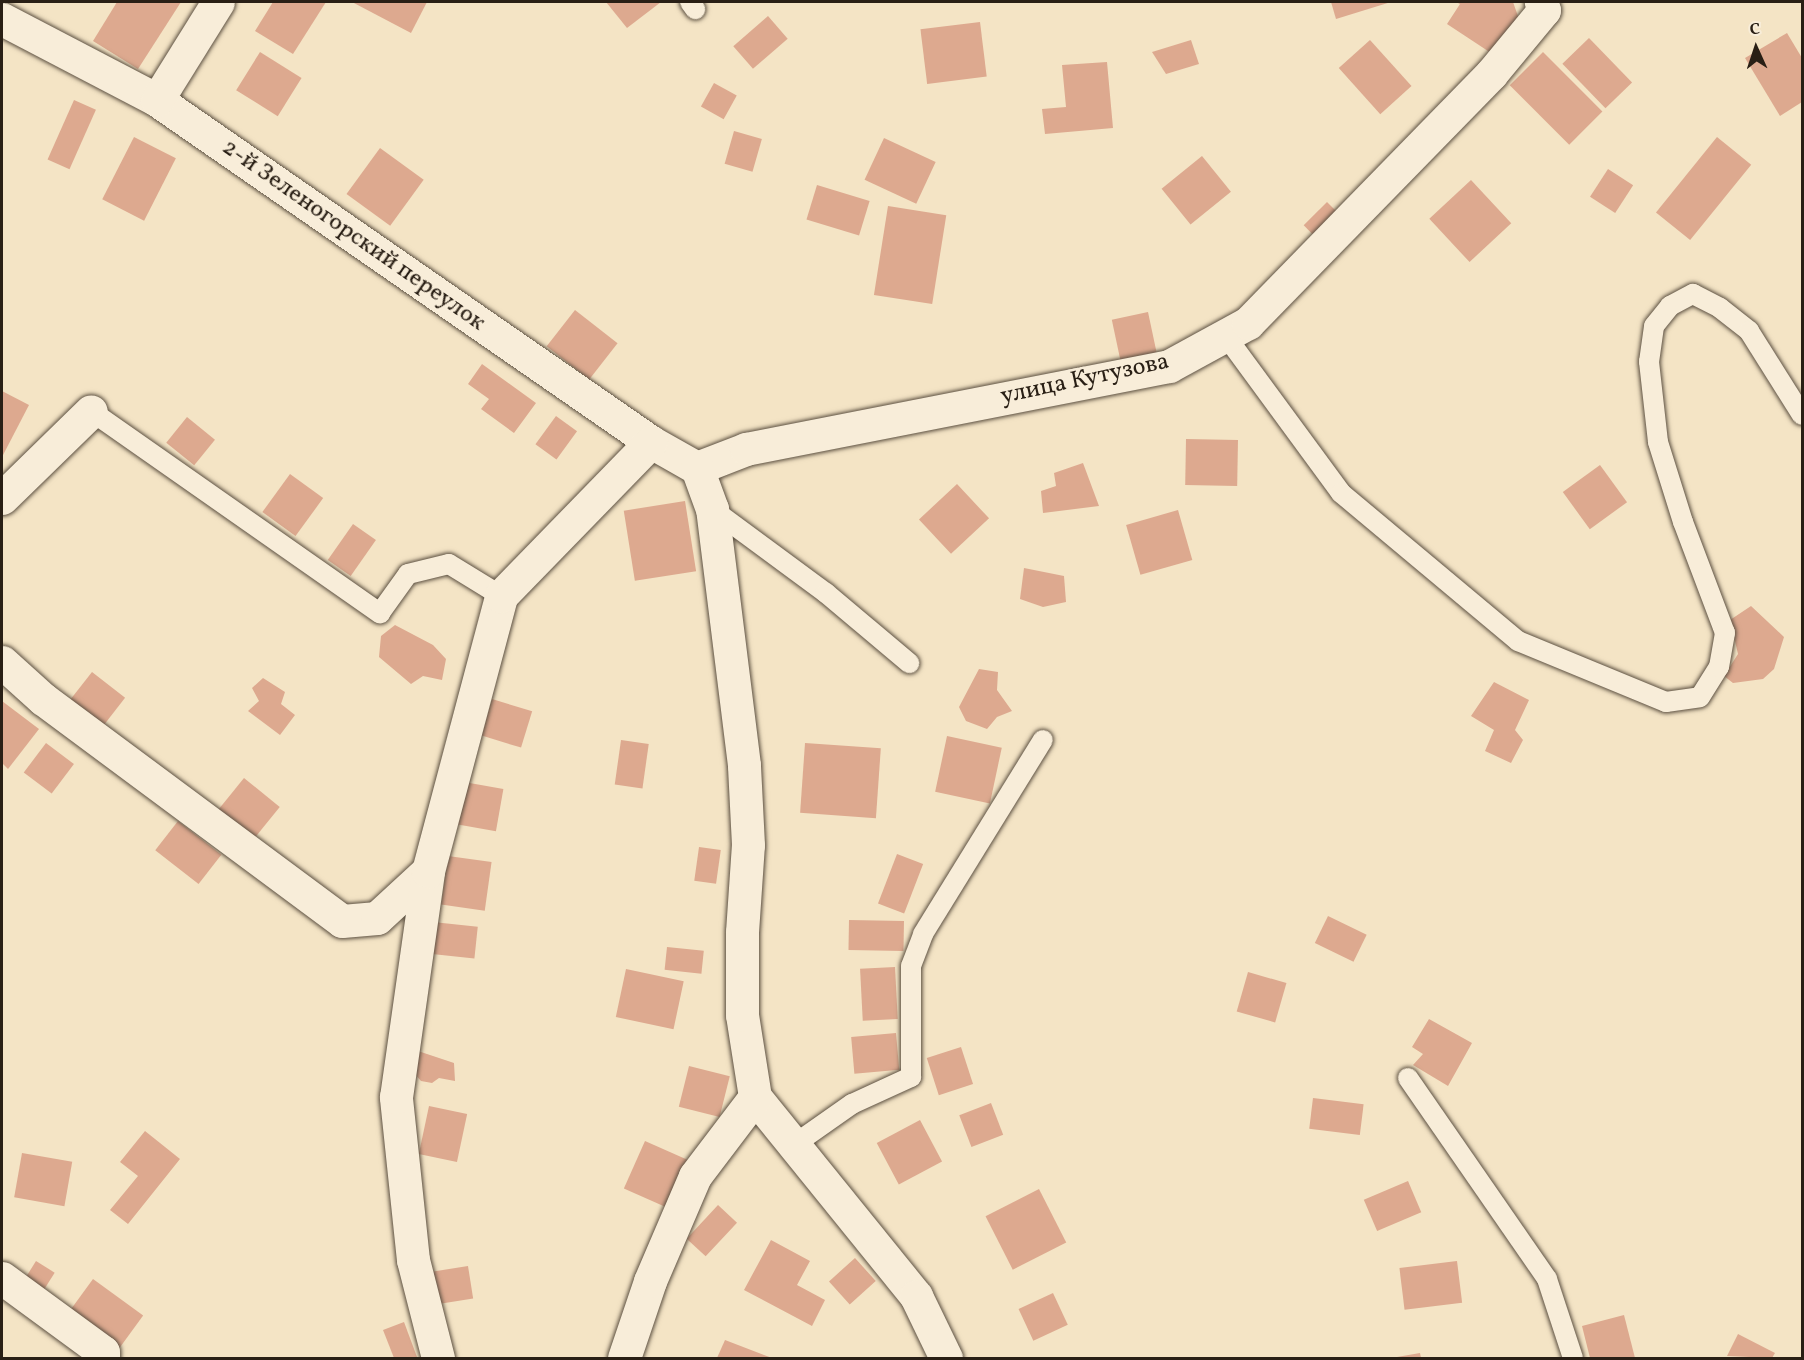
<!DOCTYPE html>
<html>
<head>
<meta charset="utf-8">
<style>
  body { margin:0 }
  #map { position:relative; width:1804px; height:1360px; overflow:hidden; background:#f4e4c5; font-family:Vollkorn,serif }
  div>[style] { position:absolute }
  .building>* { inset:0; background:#dda98f; transform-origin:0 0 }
  .roads { filter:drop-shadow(0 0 2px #5c5041) drop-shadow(0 0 2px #5c5041) }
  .service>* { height:20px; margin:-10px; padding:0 10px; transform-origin:10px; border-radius:10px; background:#f8edd9 }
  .minor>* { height:33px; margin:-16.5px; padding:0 16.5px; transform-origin:16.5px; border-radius:16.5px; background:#f8edd9 }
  span { translate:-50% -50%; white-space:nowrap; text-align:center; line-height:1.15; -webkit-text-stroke:4.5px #f8edd9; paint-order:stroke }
  .street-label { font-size:24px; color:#291f15 }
  .frame { position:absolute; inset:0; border:3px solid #291f15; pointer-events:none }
  .north { position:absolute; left:1726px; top:18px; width:60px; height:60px; -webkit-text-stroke:4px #f8edd9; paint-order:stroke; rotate:357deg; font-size:16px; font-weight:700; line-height:24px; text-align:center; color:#291f15 }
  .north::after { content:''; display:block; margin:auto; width:21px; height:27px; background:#291f15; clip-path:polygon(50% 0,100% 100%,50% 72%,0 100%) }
</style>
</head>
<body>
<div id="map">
  <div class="building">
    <i style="clip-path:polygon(117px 2px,181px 2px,138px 69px,93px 41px)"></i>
    <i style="clip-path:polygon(273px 2px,326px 2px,293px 54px,255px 31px)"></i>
    <i style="clip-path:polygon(352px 2px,427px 2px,411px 33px)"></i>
    <i style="clip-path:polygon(606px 2px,661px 2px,627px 28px)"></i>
    <i style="clip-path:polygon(1331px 2px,1391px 2px,1336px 19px)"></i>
    <i style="clip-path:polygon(1456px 2px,1513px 2px,1519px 19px,1491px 53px,1447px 24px,1460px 4px)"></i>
    <i style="left:768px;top:16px;width:30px;height:46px;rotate:49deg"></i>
    <i style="left:980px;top:22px;width:55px;height:60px;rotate:83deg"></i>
    <i style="clip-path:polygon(1787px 33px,1802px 58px,1802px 102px,1780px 116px,1745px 58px)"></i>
    <i style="left:1589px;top:38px;width:62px;height:37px;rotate:46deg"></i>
    <i style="clip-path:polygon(1191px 40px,1199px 64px,1166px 74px,1152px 52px)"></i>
    <i style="left:1370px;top:40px;width:62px;height:42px;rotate:48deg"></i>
    <i style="left:260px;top:52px;width:49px;height:45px;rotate:32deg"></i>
    <i style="left:1543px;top:52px;width:84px;height:47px;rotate:45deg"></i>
    <i style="clip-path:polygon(1107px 62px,1113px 128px,1045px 134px,1042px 109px,1066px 107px,1062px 65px)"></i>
    <i style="left:714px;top:83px;width:26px;height:27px;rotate:29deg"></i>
    <i style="left:74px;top:100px;width:24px;height:65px;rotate:24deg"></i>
    <i style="left:734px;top:131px;width:29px;height:34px;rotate:16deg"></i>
    <i style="left:134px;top:137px;width:47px;height:70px;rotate:27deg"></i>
    <i style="left:1717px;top:137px;width:44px;height:97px;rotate:39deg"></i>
    <i style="left:884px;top:138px;width:57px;height:46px;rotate:25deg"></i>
    <i style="left:380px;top:148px;width:54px;height:57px;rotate:36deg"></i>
    <i style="left:1202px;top:156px;width:46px;height:52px;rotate:51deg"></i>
    <i style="left:1608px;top:169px;width:30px;height:33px;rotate:33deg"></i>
    <i style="left:1471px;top:180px;width:59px;height:57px;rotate:47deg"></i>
    <i style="left:817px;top:185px;width:55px;height:36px;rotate:17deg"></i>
    <i style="left:1327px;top:202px;width:18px;height:33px;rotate:45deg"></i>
    <i style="left:888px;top:206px;width:59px;height:90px;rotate:9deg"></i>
    <i style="left:575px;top:310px;width:54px;height:46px;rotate:38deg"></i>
    <i style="left:1148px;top:312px;width:48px;height:37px;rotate:78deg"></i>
    <i style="clip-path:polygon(482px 364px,536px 403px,514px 433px,481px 409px,489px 399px,468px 384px)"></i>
    <i style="clip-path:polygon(2px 391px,29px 405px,2px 457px)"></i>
    <i style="left:556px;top:416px;width:26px;height:35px;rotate:36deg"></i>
    <i style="left:187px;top:417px;width:36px;height:33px;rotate:39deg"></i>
    <i style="left:1186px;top:439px;width:52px;height:46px;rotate:1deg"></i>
    <i style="clip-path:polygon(1083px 463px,1099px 506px,1043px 513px,1041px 491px,1056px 486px,1054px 473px)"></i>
    <i style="left:1600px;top:465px;width:46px;height:46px;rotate:54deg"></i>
    <i style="left:290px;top:474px;width:41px;height:47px;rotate:36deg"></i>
    <i style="left:957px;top:484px;width:47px;height:52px;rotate:47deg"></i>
    <i style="left:685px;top:501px;width:71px;height:62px;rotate:81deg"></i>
    <i style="left:1178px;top:510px;width:52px;height:54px;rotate:74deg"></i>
    <i style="left:353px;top:524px;width:28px;height:44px;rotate:35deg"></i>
    <i style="clip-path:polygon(1024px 568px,1064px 576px,1066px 602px,1043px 607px,1020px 599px)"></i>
    <i style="clip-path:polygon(1751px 606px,1784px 637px,1774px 669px,1763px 679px,1733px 683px,1724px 676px,1738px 654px,1730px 620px)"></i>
    <i style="clip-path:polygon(395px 625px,433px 645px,446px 659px,442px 680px,423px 676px,411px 684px,379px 657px,381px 636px)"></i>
    <i style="clip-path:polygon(979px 669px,998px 672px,997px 690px,1012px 711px,997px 717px,987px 729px,966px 721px,959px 707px)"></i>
    <i style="left:92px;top:672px;width:42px;height:36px;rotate:38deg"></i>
    <i style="clip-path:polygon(263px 678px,285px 692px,281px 704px,295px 715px,280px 735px,248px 711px,259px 701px,252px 688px)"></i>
    <i style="clip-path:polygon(1494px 682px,1529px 700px,1515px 730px,1523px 740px,1511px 763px,1485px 751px,1494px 730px,1471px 716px)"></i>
    <i style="left:492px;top:699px;width:42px;height:38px;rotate:17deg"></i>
    <i style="clip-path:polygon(2px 701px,39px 729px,8px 769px,2px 763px)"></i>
    <i style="left:947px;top:736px;width:56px;height:57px;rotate:12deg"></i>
    <i style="left:621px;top:740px;width:28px;height:45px;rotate:8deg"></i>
    <i style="left:46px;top:743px;width:35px;height:37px;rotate:37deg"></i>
    <i style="left:805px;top:743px;width:76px;height:70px;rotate:4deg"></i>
    <i style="left:244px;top:778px;width:46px;height:46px;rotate:39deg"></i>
    <i style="left:464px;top:782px;width:40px;height:43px;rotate:10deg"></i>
    <i style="left:178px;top:821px;width:55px;height:37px;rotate:38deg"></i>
    <i style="left:699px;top:847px;width:22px;height:34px;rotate:8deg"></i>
    <i style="left:897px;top:854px;width:28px;height:53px;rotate:21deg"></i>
    <i style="left:448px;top:856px;width:44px;height:49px;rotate:8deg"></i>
    <i style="left:1328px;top:916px;width:43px;height:30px;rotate:26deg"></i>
    <i style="left:849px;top:920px;width:55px;height:30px;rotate:1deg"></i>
    <i style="left:433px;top:922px;width:45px;height:32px;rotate:6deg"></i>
    <i style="left:667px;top:947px;width:37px;height:23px;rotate:6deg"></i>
    <i style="left:895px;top:967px;width:52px;height:35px;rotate:87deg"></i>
    <i style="left:626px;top:969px;width:59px;height:49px;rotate:12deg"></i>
    <i style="left:1248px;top:972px;width:40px;height:41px;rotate:16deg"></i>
    <i style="clip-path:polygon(1429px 1019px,1472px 1043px,1448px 1086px,1413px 1065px,1423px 1054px,1412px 1047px)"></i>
    <i style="left:896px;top:1033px;width:37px;height:45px;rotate:85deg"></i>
    <i style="left:961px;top:1047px;width:39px;height:36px;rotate:72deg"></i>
    <i style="clip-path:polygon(418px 1051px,454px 1063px,455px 1081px,439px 1078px,432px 1083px,421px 1081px,413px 1072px)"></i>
    <i style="left:689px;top:1066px;width:42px;height:42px;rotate:14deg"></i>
    <i style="left:1313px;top:1098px;width:51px;height:31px;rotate:7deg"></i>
    <i style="left:991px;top:1103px;width:34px;height:34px;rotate:69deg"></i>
    <i style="left:429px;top:1106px;width:39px;height:49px;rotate:12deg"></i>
    <i style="left:920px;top:1120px;width:47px;height:49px;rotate:62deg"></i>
    <i style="clip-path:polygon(145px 1131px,180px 1159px,128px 1224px,110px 1210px,138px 1176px,120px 1162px)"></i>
    <i style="left:645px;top:1141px;width:47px;height:52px;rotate:24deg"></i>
    <i style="left:22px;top:1153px;width:51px;height:45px;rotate:10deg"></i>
    <i style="left:1408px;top:1181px;width:34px;height:48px;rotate:67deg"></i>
    <i style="left:1039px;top:1189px;width:60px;height:60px;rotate:63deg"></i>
    <i style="left:718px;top:1205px;width:26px;height:46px;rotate:43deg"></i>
    <i style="clip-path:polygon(771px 1240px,810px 1261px,797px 1285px,825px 1300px,812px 1326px,744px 1290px)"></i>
    <i style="left:855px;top:1258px;width:31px;height:35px;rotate:48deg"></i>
    <i style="left:36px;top:1261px;width:22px;height:22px;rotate:32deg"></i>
    <i style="left:1457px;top:1261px;width:42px;height:58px;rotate:83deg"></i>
    <i style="left:468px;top:1266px;width:33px;height:35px;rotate:81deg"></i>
    <i style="left:93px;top:1279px;width:62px;height:40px;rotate:36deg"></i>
    <i style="left:1053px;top:1293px;width:35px;height:38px;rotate:65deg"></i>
    <i style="clip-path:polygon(1624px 1315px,1635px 1358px,1590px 1358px,1582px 1326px)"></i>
    <i style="clip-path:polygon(404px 1322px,417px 1357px,394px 1358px,383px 1330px)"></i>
    <i style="clip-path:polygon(1738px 1334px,1775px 1353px,1772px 1358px,1727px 1356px)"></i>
    <i style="clip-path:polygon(725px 1340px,772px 1358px,717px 1358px)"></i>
    <i style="clip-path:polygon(1420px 1353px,1421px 1358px,1397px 1358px,1397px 1357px)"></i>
  </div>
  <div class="roads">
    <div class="service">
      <i style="left:690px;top:2px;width:9px;rotate:54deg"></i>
      <i style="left:1225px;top:335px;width:196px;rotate:53.7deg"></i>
      <i style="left:1341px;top:493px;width:231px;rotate:39.9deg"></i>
      <i style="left:1518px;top:641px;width:160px;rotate:22.4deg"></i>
      <i style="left:1666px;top:702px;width:34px;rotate:-8deg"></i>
      <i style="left:1700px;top:697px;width:36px;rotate:-58deg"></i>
      <i style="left:1719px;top:667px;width:35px;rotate:-80deg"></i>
      <i style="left:1725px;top:633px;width:119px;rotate:-110.7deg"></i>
      <i style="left:1683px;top:522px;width:84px;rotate:-107.4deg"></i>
      <i style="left:1658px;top:442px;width:81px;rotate:-96.4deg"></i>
      <i style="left:1649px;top:362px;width:36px;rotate:-82deg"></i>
      <i style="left:1654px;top:326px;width:26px;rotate:-51deg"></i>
      <i style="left:1670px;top:306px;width:26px;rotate:-28deg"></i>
      <i style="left:1693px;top:294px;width:30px;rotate:27deg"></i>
      <i style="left:1720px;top:308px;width:37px;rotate:38deg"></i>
      <i style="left:1749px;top:331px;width:99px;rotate:57.8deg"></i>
      <i style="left:91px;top:411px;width:353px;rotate:35deg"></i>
      <i style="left:380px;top:613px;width:48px;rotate:-54.3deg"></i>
      <i style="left:408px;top:574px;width:42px;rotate:-13.7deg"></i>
      <i style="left:449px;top:564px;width:61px;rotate:31.6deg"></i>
      <i style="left:712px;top:509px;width:142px;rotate:36.4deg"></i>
      <i style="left:826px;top:593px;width:109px;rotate:40.1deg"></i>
      <i style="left:1408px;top:1078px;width:244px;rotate:55.3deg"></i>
      <i style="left:1547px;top:1279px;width:83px;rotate:71.8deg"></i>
      <i style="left:795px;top:1144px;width:70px;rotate:-35.1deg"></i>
      <i style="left:852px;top:1104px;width:65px;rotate:-24.6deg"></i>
      <i style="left:911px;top:1077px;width:111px;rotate:-90deg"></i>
      <i style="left:911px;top:966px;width:34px;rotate:-69deg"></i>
      <i style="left:923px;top:934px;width:228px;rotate:-58.3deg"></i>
    </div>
    <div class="minor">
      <i style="left:2px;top:19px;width:175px;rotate:27.6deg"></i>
      <i style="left:157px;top:100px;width:601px;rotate:34.7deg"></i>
      <i style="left:651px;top:442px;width:53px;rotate:29.5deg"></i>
      <i style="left:157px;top:100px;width:115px;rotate:-58.1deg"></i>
      <i style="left:697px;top:468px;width:53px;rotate:-21.2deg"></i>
      <i style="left:746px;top:449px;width:431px;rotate:-11.1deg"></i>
      <i style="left:1169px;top:366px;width:90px;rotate:-28.6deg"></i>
      <i style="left:1248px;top:323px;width:348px;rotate:-45.7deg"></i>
      <i style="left:1491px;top:74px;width:83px;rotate:-50.4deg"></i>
      <i style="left:1544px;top:10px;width:9px;rotate:-111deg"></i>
      <i style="left:2px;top:498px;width:124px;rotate:-44.3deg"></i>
      <i style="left:2px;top:662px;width:55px;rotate:42.1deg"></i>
      <i style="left:43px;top:699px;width:372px;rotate:36.6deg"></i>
      <i style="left:342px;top:921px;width:35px;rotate:-5deg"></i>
      <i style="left:377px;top:918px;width:69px;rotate:-42.7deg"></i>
      <i style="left:755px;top:1097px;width:256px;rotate:51deg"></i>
      <i style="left:916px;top:1296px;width:69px;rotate:64.2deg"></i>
      <i style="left:2px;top:1278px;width:125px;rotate:36.2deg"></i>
      <i style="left:103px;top:1352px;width:6px;rotate:90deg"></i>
      <i style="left:438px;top:1358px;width:101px;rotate:-104.3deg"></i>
      <i style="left:413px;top:1260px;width:164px;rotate:-96deg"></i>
      <i style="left:396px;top:1097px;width:228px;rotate:-81.9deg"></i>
      <i style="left:428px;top:871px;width:285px;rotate:-75.1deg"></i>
      <i style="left:501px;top:596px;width:215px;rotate:-45.8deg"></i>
      <i style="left:624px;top:1358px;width:81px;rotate:-71.3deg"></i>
      <i style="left:650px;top:1281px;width:114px;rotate:-66.8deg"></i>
      <i style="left:695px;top:1176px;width:99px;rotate:-52.8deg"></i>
      <i style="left:755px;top:1097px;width:83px;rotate:-99deg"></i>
      <i style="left:742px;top:1015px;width:83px;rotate:-90deg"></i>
      <i style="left:742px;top:932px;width:87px;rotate:-86.1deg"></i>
      <i style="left:748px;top:845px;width:80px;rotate:-92.9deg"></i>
      <i style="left:744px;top:765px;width:258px;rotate:-97.1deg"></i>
      <i style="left:712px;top:509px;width:44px;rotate:-110.1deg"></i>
    </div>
  </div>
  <div class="street-label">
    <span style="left:353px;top:236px;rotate:35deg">2-й Зеленогорский переулок</span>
    <span style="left:1085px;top:380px;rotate:-12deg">улица Кутузова</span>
  </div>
  <div class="frame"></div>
  <div class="north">С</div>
</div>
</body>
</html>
